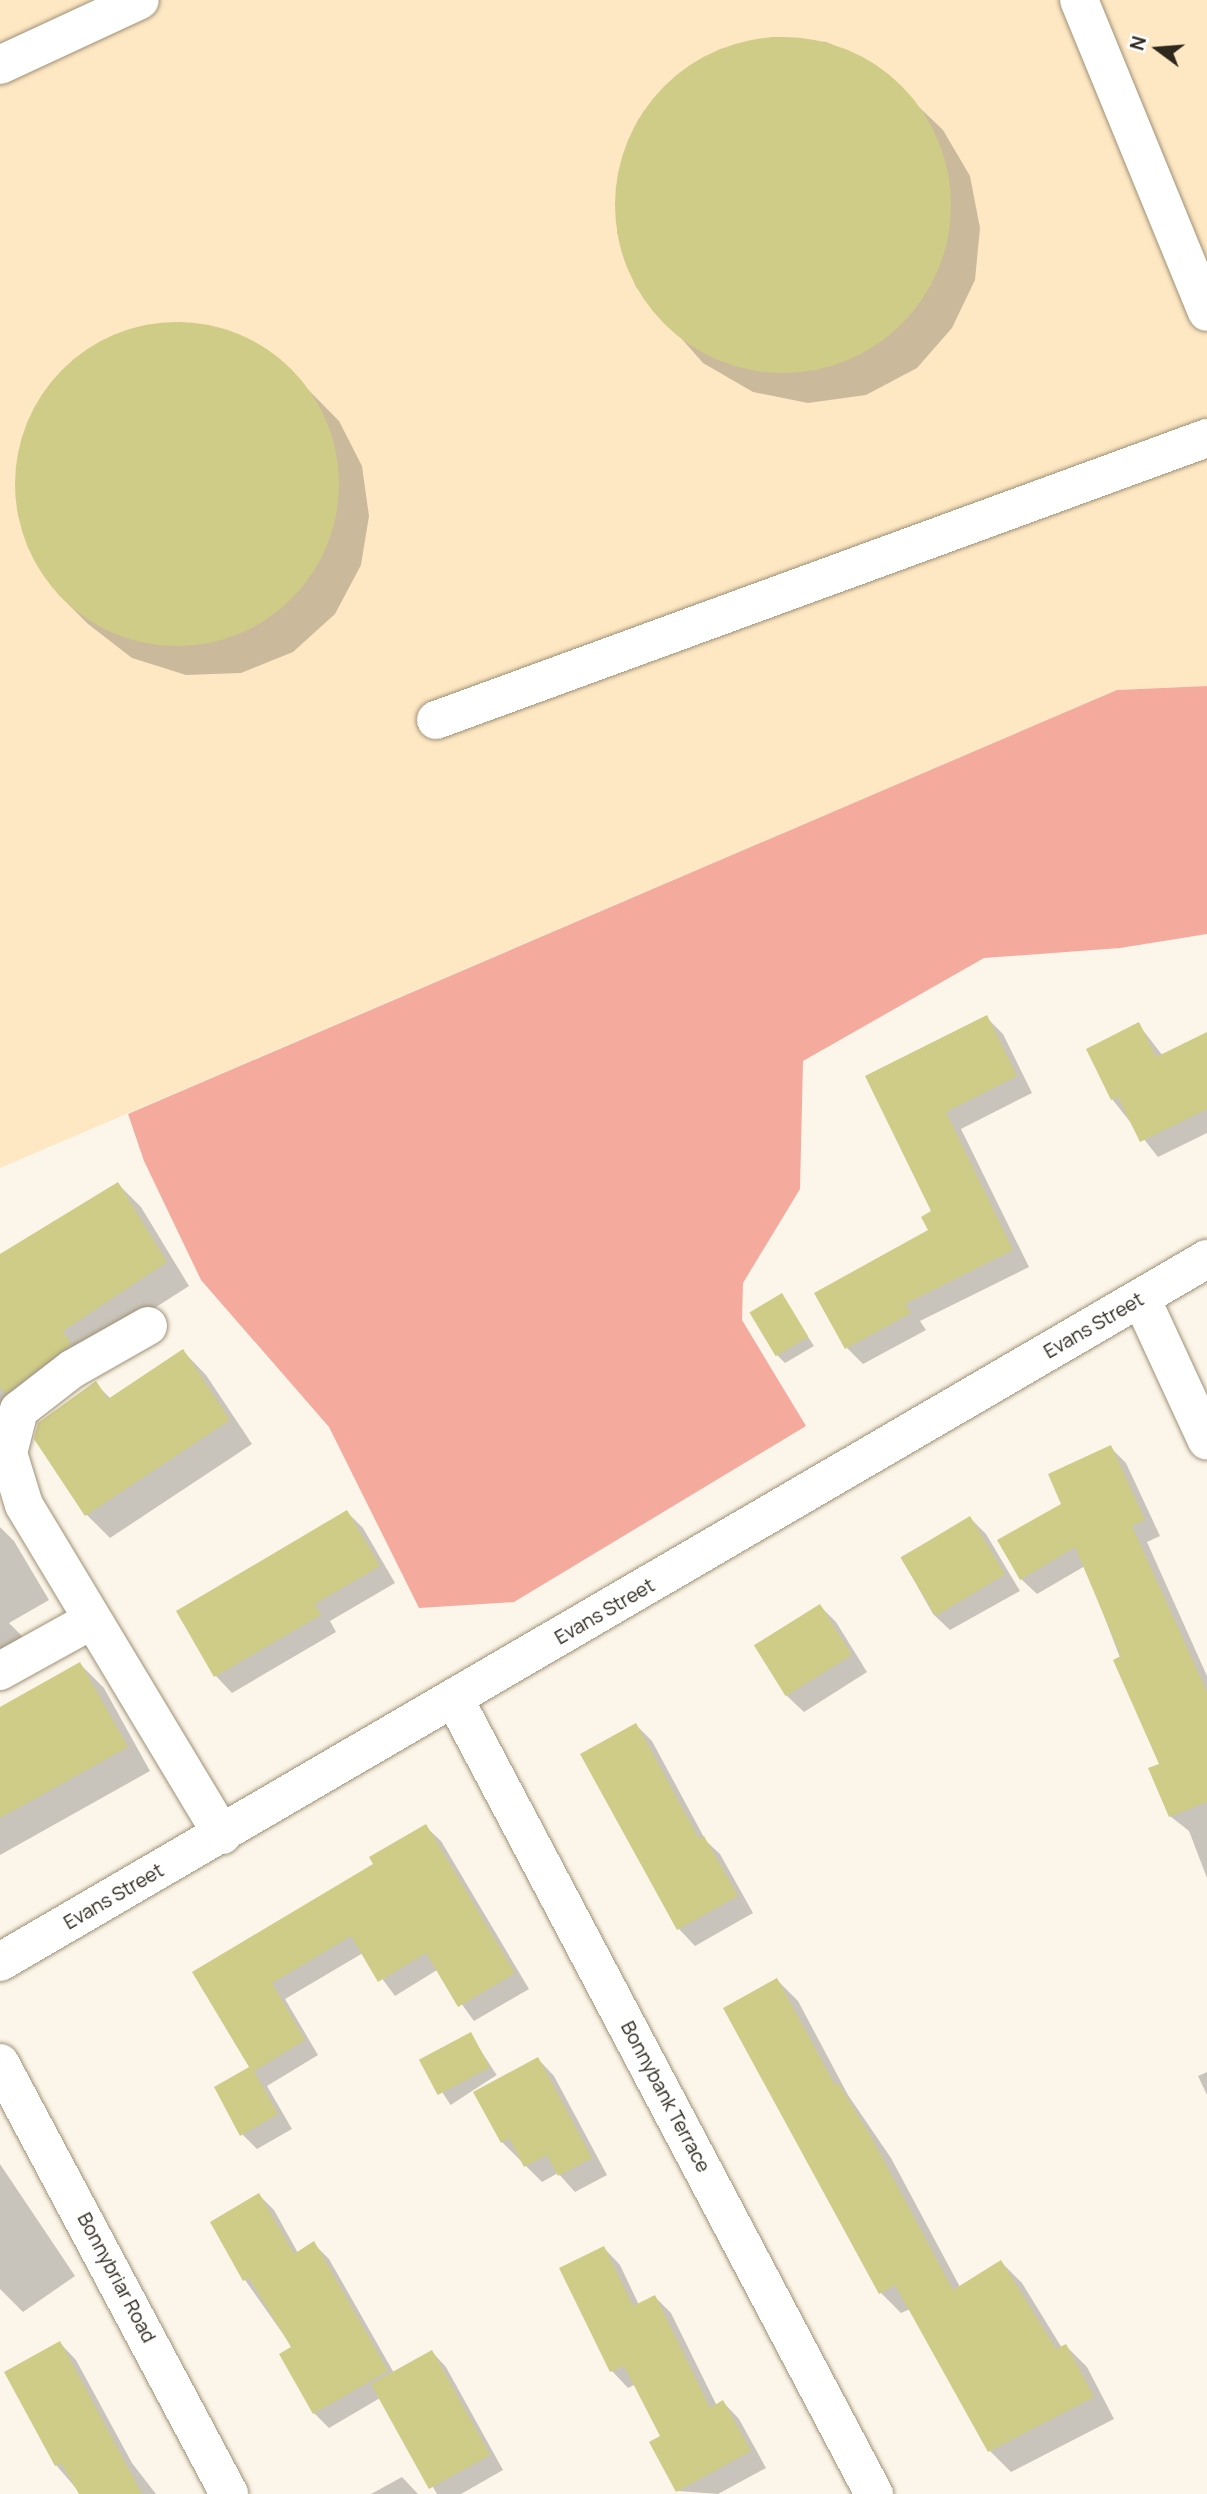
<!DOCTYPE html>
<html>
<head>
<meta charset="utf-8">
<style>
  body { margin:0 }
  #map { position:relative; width:1207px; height:2494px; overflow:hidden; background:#fcf6ea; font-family:Manrope,sans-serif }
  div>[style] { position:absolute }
  .built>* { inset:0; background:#fee8c4 }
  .forest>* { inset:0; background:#f5aa9e }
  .shadow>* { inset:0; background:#0003; transform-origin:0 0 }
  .building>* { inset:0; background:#cecc87; transform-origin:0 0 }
  .round { border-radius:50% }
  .roads { filter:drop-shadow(0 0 2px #9f9075) drop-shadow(0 0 2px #9f9075) }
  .minor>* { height:38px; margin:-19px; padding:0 19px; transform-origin:19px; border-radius:19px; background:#fff }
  span { translate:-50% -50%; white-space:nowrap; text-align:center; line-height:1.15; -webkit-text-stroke:6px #fff; paint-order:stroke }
  .street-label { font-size:19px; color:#2d271c }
  .north { position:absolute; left:1123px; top:14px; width:70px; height:70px; -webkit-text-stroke:5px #fff; paint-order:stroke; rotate:286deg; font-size:19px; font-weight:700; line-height:28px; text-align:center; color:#2d271c }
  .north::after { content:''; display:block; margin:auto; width:24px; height:32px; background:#2d271c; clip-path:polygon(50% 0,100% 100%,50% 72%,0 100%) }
</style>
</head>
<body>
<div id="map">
  <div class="built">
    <i style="clip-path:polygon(0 0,1207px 0,1207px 686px,1117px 690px,0 1168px)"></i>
  </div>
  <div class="forest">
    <i style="clip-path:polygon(1207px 686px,1207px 934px,1120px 948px,984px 958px,803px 1061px,800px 1189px,743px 1283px,742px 1320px,806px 1426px,514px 1602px,419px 1608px,329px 1427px,201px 1280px,144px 1161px,128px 1114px,1117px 690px)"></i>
  </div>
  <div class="shadow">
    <i style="clip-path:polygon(773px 37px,826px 42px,874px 64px,943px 130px,970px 176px,980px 228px,975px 280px,952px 328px,917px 368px,866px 395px,808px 403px,753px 392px,703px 363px,636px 287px,617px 232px,618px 175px,638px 120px,676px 76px,721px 49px)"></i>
    <i style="clip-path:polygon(180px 322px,230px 331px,273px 354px,339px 421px,362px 466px,369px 516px,361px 565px,335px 614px,293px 652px,241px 673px,186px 675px,132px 658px,88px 624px,58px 594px,28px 546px,16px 491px,23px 436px,49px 387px,85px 352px,130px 330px)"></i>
    <i style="clip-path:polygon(986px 1017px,1003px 1034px,1032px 1093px,961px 1129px,1029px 1267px,920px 1321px,926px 1330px,863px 1364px,847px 1348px,930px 1231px,934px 1212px,867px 1076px)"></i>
    <i style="clip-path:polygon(1139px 1025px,1163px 1056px,1207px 1034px,1207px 1133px,1158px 1157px,1112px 1099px)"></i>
    <i style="clip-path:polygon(118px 1184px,141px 1207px,189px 1286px,0 1407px,0 1256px)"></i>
    <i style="clip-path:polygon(781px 1295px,814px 1346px,785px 1363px,777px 1355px)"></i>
    <i style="clip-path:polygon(183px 1351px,206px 1375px,252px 1444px,110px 1538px,87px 1515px,36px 1439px,95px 1383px,111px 1399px)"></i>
    <i style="clip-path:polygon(1110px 1447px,1126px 1463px,1160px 1536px,1147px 1542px,1207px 1676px,1207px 1878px,1189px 1831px,1170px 1816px,1161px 1765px,1085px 1566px,1037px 1594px,1021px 1579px,1064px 1504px)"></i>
    <i style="clip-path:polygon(347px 1512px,363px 1528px,395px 1583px,330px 1621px,336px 1632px,232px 1693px,216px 1676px,179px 1612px)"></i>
    <i style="clip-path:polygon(970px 1518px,986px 1534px,1020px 1591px,950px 1630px,933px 1614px,901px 1557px)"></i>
    <i style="clip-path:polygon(0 1527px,14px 1541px,49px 1600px,9px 1623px,28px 1642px,0 1659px)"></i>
    <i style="clip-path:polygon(820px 1606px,836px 1622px,867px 1672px,804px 1712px,787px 1696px)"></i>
    <i style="clip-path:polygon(80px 1664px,104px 1688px,150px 1771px,0 1855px,0 1709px)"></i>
    <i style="clip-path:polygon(636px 1725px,652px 1741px,706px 1841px,720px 1854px,753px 1913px,695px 1946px,679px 1929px,583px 1754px)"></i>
    <i style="clip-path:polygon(426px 1827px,441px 1841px,529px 1989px,474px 2021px,437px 1970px,395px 1996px,363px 1953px,285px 1999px,318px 2055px,267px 2086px,292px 2129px,257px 2149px,242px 2134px,251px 2067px,195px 1972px,376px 1865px)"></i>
    <i style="clip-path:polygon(777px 1980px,798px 2001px,848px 2095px,891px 2158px,960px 2287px,1001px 2262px,1022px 2283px,1062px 2348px,1066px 2346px,1087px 2367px,1114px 2419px,1011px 2472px,990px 2451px,910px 2309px,901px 2313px,881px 2293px)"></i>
    <i style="left:470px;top:2034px;width:49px;height:55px;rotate:57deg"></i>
    <i style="clip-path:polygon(538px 2059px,554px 2076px,607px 2175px,575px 2192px,558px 2173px,542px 2182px,502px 2142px)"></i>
    <i style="clip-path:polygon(1207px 2072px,1207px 2095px,1198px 2076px)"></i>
    <i style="clip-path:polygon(0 2164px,75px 2276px,23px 2312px,0 2289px)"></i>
    <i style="clip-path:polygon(259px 2195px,274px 2210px,298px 2253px,314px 2244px,329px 2259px,394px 2373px,432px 2352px,446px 2367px,503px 2470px,461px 2494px,437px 2494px,380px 2398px,329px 2428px,314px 2413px,293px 2348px,245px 2280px,212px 2222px)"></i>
    <i style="clip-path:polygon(604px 2248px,620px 2265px,639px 2305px,655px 2297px,671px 2313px,717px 2406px,723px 2402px,739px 2419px,766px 2468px,718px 2494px,678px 2491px,662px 2436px,636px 2384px,628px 2388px,612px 2371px,561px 2269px)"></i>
    <i style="clip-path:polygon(60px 2343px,76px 2360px,132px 2463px,156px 2494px,81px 2494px,56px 2465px)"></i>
    <i style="clip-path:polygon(402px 2477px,418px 2494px,371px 2494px)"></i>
  </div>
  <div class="building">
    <i class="round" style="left:615px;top:37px;width:336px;height:336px"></i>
    <i class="round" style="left:15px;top:322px;width:324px;height:324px"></i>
    <i style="clip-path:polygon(987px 1015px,1017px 1076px,946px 1112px,1013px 1250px,905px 1304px,911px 1313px,845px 1349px,814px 1293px,928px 1230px,921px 1217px,931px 1211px,865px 1076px)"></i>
    <i style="clip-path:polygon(1139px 1022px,1156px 1057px,1207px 1032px,1207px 1109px,1140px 1142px,1118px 1097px,1111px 1100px,1086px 1049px)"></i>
    <i style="clip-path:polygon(118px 1182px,167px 1262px,63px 1331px,71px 1344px,5px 1394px,0 1387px,0 1254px)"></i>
    <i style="left:782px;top:1293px;width:51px;height:38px;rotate:59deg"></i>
    <i style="clip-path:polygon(183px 1349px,230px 1420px,85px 1516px,34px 1439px,38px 1423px,96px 1381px,108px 1399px)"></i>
    <i style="clip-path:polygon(1111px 1445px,1145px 1520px,1132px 1526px,1207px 1692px,1207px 1802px,1169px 1817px,1148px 1768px,1159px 1764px,1113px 1660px,1121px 1656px,1075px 1547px,1020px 1580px,997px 1540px,1061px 1504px,1048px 1474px)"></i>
    <i style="clip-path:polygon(347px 1510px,380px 1566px,315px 1604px,321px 1615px,214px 1677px,176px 1611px)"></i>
    <i style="left:970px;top:1516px;width:68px;height:81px;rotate:59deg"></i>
    <i style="left:820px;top:1604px;width:60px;height:78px;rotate:58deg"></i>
    <i style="clip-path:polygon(80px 1662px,128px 1747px,0 1818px,0 1707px)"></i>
    <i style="clip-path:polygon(636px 1723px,699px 1839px,704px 1836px,738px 1896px,677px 1930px,580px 1754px)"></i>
    <i style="clip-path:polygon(426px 1824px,515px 1973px,458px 2007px,426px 1953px,378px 1982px,351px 1936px,272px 1983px,305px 2040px,254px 2071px,278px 2114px,240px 2136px,214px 2087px,249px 2067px,192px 1972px,373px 1864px,369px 1857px)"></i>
    <i style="clip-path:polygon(777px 1978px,835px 2085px,838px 2083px,870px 2135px,953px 2290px,1001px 2260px,1056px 2349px,1066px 2344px,1094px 2397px,988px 2452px,895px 2285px,879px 2294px,723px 2008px)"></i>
    <i style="left:471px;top:2032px;width:40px;height:59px;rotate:62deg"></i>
    <i style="clip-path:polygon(538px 2057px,592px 2158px,558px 2176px,547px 2155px,524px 2167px,509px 2138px,501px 2143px,473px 2092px)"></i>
    <i style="clip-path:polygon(259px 2193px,294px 2254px,314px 2241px,388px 2371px,313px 2414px,279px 2354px,291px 2347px,249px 2278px,243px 2281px,210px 2222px)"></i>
    <i style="clip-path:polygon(604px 2246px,633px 2306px,655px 2295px,710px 2408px,723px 2400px,751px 2451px,676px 2492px,649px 2442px,660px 2436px,624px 2366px,610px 2372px,559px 2268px)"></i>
    <i style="clip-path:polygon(60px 2341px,142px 2494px,79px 2494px,61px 2463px,55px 2466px,4px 2372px)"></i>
    <i style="left:432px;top:2350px;width:120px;height:70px;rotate:61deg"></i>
  </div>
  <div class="roads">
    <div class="minor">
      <i style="left:1079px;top:0;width:337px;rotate:67.7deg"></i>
      <i style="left:0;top:65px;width:154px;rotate:-24.9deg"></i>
      <i style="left:436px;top:720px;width:821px;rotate:-20.09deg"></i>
      <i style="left:1141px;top:1298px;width:157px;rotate:65.2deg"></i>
      <i style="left:148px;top:1326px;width:87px;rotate:150.5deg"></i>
      <i style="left:72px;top:1369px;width:67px;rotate:142.3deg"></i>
      <i style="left:19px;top:1410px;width:44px;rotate:104.3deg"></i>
      <i style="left:8px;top:1453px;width:54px;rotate:72.9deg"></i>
      <i style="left:24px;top:1505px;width:385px;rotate:59deg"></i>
      <i style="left:0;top:1671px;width:105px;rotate:-29deg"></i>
      <i style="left:455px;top:1700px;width:898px;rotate:62.18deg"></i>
      <i style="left:0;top:1962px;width:1397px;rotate:-30.22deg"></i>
      <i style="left:0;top:2063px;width:488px;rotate:62deg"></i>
    </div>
  </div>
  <div class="street-label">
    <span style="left:1094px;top:1326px;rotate:-30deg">Evans Street</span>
    <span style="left:605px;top:1612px;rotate:-30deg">Evans Street</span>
    <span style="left:114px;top:1897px;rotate:-30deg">Evans Street</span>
    <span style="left:665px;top:2097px;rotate:62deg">Bonnybank Terrace</span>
    <span style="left:116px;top:2278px;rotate:62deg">Bonnybriar Road</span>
  </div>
  <div class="north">N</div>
</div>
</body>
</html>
